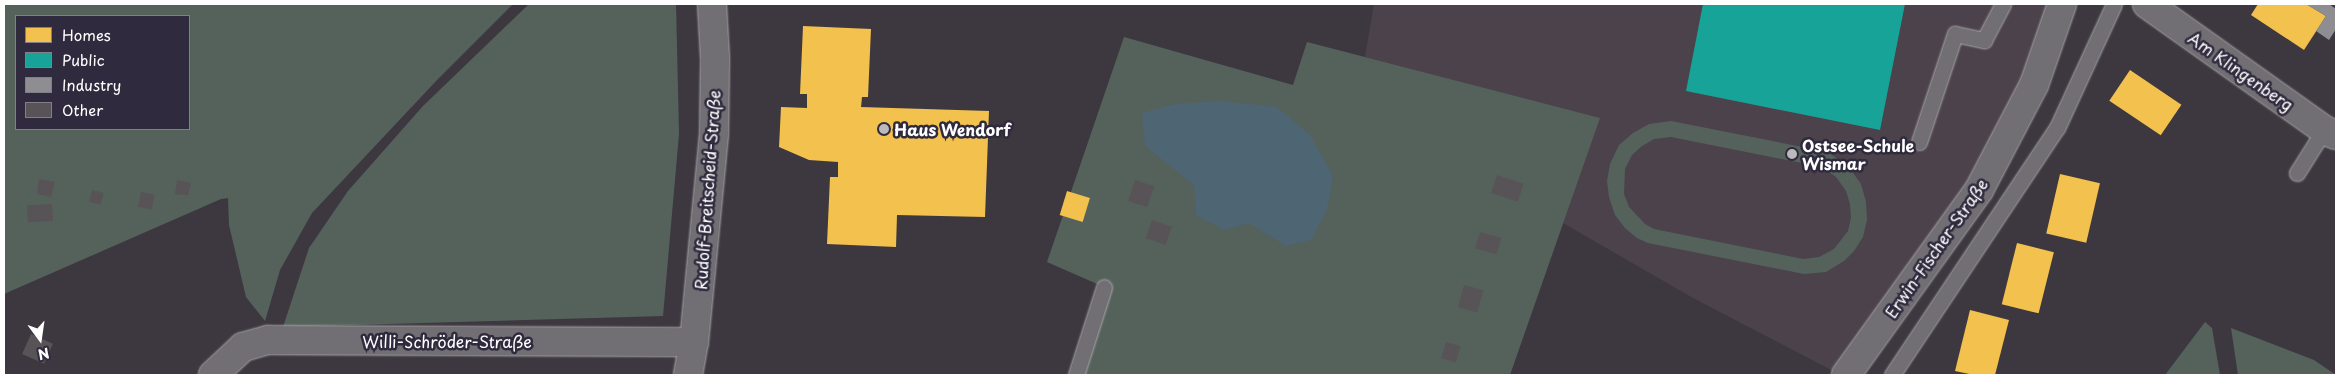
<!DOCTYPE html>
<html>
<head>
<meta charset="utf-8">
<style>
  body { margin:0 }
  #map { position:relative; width:2340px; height:379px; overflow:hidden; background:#3d3840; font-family:"Playpen Sans",sans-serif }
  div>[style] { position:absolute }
  .built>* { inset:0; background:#4c424b }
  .green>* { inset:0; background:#55625b }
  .water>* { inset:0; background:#4e6573 }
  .homes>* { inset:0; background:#f2c14e; transform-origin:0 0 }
  .public>* { inset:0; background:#17a398 }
  .industry>* { inset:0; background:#8d8d92 }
  .building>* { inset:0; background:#585356; transform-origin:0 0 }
  .roads { filter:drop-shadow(0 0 1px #a8a5a9) drop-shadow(0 0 1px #a8a5a9) }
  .lane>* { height:15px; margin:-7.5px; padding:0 7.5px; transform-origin:7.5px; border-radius:7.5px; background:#716f74 }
  .street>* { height:28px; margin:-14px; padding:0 14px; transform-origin:14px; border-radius:14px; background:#716f74 }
  .dots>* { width:14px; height:14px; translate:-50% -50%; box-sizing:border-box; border:2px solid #2f2a3d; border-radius:50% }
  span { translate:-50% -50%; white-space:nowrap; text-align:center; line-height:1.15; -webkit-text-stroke:5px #2f2a3d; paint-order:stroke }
  .street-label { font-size:16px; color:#fff }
  .poi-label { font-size:16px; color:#fff; font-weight:700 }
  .left { translate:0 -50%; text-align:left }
  .frame { position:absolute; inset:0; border:5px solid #fff; pointer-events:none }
  .legend { position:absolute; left:15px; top:15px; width:175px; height:115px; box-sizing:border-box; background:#2f2a3d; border:1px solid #827f8b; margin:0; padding:6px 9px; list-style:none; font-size:15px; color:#fff }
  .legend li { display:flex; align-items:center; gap:10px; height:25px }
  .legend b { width:25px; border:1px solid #827f8b }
  .north { position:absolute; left:15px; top:314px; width:50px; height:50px; -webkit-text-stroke:4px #2f2a3d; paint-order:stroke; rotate:166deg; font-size:14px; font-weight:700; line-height:20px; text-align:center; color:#fff }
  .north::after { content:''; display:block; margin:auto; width:18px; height:22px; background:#fff; clip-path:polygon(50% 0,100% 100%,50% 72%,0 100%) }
</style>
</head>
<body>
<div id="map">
  <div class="built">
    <i style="clip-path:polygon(1374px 4px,2062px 4px,2034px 85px,1841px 375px,1693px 298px,1563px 223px,1599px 118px,1365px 57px)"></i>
  </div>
  <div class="green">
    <i style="clip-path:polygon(evenodd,4px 4px,513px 4px,437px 80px,312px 213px,280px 270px,265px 321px,246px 297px,229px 225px,228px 198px,221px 199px,4px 294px,4px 4px,16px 16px,189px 16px,189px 129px,16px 129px,16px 16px)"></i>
    <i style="clip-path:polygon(529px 4px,676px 4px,679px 134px,663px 316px,283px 327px,309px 248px,348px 191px,423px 106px)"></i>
    <i style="clip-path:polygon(1124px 37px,1293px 85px,1307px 42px,1600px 118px,1510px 375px,1082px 375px,1104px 287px,1047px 262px)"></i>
    <i style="clip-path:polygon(evenodd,1671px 121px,1828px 152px,1835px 157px,1848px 166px,1861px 184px,1866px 202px,1867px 220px,1863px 237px,1854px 251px,1844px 261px,1826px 272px,1804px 274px,1648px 243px,1637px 238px,1625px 228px,1615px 215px,1609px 197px,1607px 181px,1610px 164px,1619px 145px,1633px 133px,1649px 124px,1671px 121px,1671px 137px,1822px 167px,1836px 177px,1846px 191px,1850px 204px,1851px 218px,1848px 231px,1834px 249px,1819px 257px,1803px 259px,1654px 229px,1645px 224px,1629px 207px,1624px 194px,1625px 169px,1632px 155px,1642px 146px,1654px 139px,1671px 137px)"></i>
    <i style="clip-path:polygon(2205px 322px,2212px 328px,2220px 375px,2165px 375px)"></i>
    <i style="clip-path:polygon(2231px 328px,2314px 360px,2336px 375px,2238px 375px)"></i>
  </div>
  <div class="water">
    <i style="clip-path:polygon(1221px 101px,1277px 107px,1310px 135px,1333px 176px,1327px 209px,1311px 240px,1286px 246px,1249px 223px,1224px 230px,1196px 215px,1194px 185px,1145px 146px,1142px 113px,1175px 104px)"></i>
  </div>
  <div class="homes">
    <i style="clip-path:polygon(2258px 4px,2306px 4px,2326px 16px,2304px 50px,2251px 15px)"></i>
    <i style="clip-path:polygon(803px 26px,871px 29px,868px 97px,862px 97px,861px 107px,989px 111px,985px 217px,897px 215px,896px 247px,827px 244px,830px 177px,838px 177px,838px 162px,809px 160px,779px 147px,781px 107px,807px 108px,807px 94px,800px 94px)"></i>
    <i style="left:2130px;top:70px;width:62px;height:37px;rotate:34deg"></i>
    <i style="left:2060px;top:174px;width:41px;height:61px;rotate:13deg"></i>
    <i style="left:1067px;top:191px;width:24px;height:25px;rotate:17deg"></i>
    <i style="left:2017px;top:243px;width:38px;height:63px;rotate:14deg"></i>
    <i style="clip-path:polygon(1970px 310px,2009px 320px,1995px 375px,1974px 375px,1955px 371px)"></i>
  </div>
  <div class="public">
    <i style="clip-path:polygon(1703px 4px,1905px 4px,1880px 130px,1686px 91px)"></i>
  </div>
  <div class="industry">
    <i style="clip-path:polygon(2306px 4px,2329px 4px,2336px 9px,2336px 29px,2329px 40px,2316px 31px,2326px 16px)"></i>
  </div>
  <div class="building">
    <i style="left:1497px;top:175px;width:28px;height:19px;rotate:18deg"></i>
    <i style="clip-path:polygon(39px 179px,55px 182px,51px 197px,37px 194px)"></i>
    <i style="clip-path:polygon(177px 180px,191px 183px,188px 195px,175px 194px)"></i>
    <i style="left:1135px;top:180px;width:20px;height:22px;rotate:18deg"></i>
    <i style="left:92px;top:190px;width:12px;height:12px;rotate:14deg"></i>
    <i style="left:141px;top:192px;width:14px;height:15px;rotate:12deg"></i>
    <i style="left:52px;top:204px;width:17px;height:25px;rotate:87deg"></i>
    <i style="left:1152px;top:220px;width:21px;height:19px;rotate:19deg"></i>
    <i style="left:1480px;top:232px;width:22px;height:17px;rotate:16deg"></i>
    <i style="left:1464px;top:285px;width:20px;height:23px;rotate:15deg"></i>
    <i style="left:31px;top:334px;width:24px;height:22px;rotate:24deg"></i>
    <i style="left:1446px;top:342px;width:15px;height:17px;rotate:16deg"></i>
  </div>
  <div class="roads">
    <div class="lane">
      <i style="left:1919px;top:142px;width:114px;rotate:-71.6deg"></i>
      <i style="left:1955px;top:34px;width:30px;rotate:12deg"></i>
      <i style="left:1984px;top:40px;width:41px;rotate:-62.2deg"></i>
      <i style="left:2297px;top:173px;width:51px;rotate:-57.9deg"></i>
      <i style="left:1076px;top:375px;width:92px;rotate:-72.3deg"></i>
      <i style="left:1892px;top:375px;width:297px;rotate:-56.3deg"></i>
      <i style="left:2057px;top:128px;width:136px;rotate:-65.3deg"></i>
    </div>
    <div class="street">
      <i style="left:2147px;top:4px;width:217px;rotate:35.4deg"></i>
      <i style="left:2324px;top:130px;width:13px;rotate:23deg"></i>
      <i style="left:213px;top:375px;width:41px;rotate:-43deg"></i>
      <i style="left:243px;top:347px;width:26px;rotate:-16deg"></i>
      <i style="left:268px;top:340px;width:426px;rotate:0.3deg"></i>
      <i style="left:688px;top:375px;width:34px;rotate:-80deg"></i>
      <i style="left:694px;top:342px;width:209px;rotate:-84.5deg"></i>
      <i style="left:714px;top:134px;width:76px;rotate:-89.2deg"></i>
      <i style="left:715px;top:58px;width:54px;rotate:-93.2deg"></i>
      <i style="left:1846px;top:375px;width:228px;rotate:-54.3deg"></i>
      <i style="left:1979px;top:190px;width:119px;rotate:-62.4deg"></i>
      <i style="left:2034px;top:85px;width:86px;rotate:-70.9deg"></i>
    </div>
  </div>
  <div class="dots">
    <i style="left:884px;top:129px;background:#bbb9bc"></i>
    <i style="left:1792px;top:154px;background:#bbb9bc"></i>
  </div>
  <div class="street-label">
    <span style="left:2241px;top:71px;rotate:35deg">Am Klingenberg</span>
    <span style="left:707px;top:190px;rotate:-86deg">Rudolf-Breitscheid-Straße</span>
    <span style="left:1936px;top:248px;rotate:-55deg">Erwin-Fischer-Straße</span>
    <span style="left:447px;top:341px">Willi-Schröder-Straße</span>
  </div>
  <div class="poi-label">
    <span class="left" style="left:894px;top:129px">Haus Wendorf</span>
    <span class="left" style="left:1802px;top:154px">Ostsee-Schule<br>Wismar</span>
  </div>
  <div class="frame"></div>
  <ul class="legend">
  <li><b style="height:14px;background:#f2c14e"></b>Homes</li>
  <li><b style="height:14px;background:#17a398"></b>Public</li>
  <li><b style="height:14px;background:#8d8d92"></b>Industry</li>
  <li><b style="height:14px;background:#585356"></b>Other</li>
  </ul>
  <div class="north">N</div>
</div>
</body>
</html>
